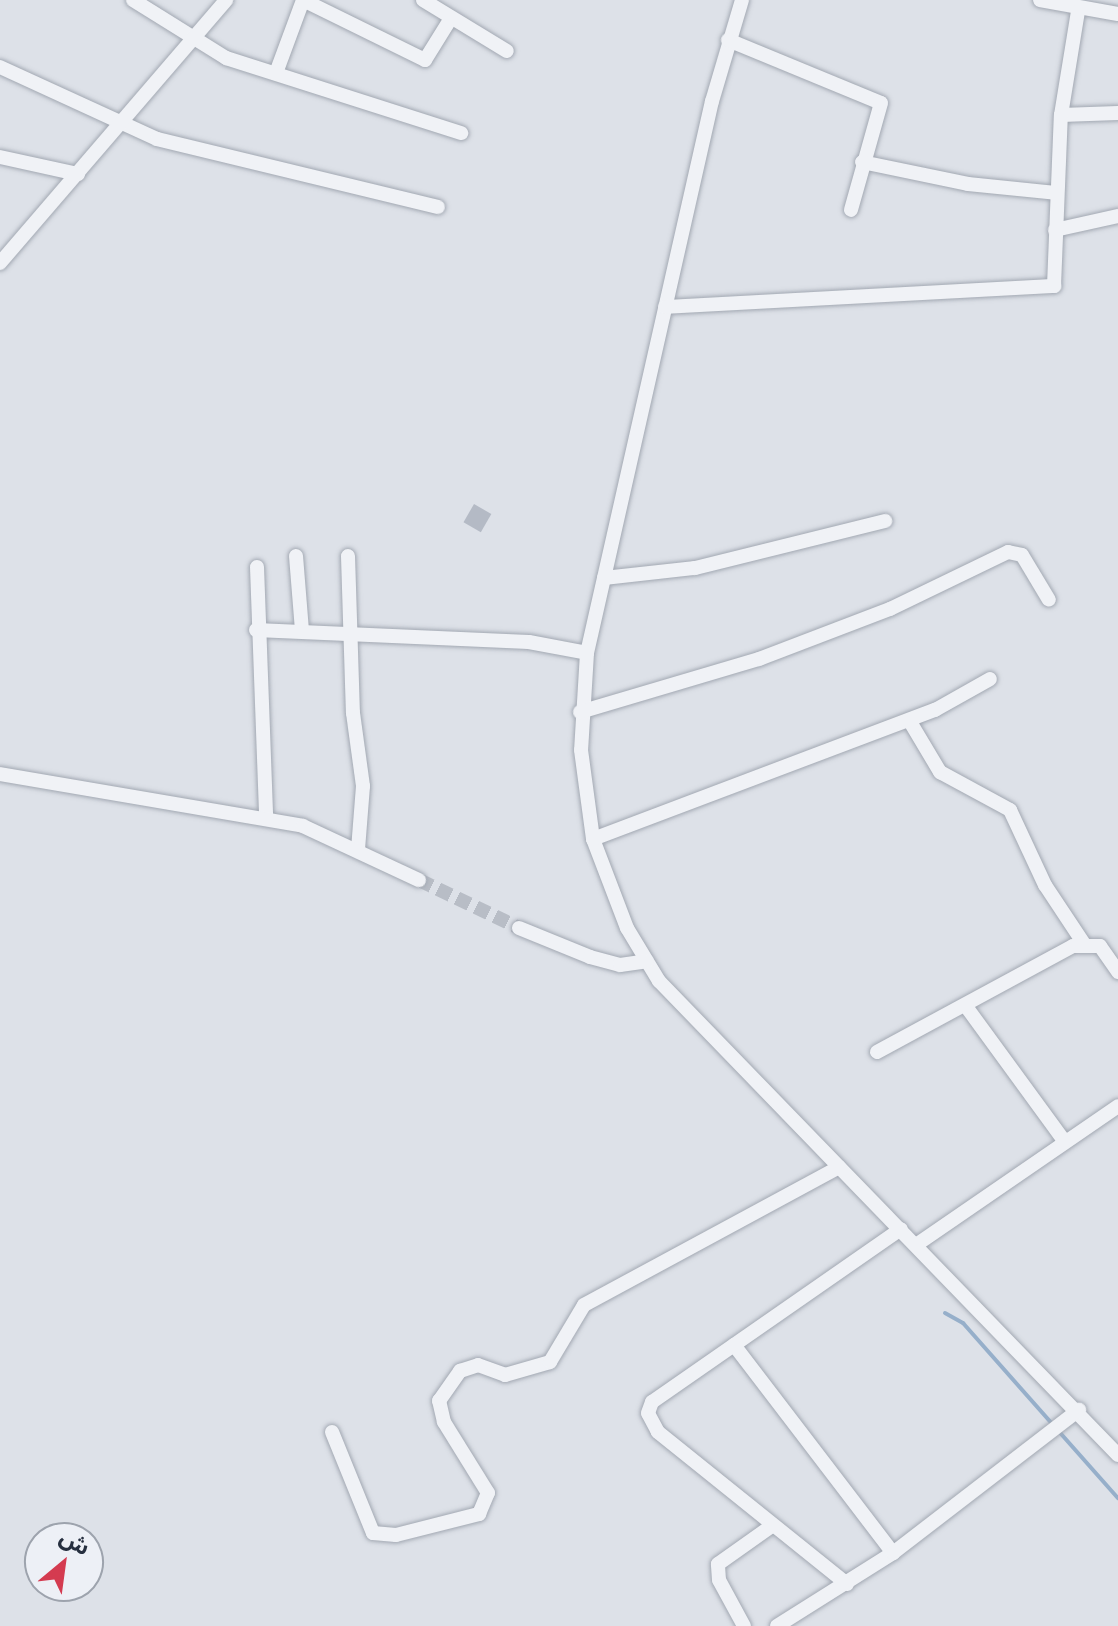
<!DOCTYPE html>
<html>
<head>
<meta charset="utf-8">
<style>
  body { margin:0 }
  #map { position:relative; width:1118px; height:1626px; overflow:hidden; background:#dde1e8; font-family:Signika,"Noto Sans Arabic",sans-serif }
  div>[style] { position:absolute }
  .stream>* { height:4px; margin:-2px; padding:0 2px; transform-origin:2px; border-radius:2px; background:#96afca }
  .building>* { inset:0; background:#b4bac5; transform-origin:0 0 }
  .street-tunnel>* { height:14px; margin-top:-7px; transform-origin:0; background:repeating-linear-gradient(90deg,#b8bdc6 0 14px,transparent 0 21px) }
  .roads { filter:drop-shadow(0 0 2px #a2a8b2) drop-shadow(0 0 2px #a2a8b2) }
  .street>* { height:14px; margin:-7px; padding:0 7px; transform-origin:7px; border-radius:7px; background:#f0f2f6 }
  span { translate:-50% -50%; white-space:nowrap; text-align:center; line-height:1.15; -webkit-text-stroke:8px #edf0f6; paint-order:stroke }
  .north { position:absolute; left:24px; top:1522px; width:80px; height:80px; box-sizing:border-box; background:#edf0f6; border:2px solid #9da3ad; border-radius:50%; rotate:29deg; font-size:22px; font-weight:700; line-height:32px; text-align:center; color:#262f3f }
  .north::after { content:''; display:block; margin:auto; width:28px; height:36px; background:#d43b50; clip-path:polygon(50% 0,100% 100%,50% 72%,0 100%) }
</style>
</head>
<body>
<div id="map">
  <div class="stream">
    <i style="left:945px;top:1313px;width:21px;rotate:29deg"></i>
    <i style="left:963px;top:1323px;width:234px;rotate:48.5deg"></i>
  </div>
  <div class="building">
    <i style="left:474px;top:504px;width:20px;height:21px;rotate:30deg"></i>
  </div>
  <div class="street-tunnel">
    <i style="left:419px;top:880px;width:111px;rotate:25.6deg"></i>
  </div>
  <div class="roads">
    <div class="street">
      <i style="left:133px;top:0;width:110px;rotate:31.9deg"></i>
      <i style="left:226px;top:58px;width:247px;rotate:17.7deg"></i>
      <i style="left:303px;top:0;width:136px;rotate:26.2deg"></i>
      <i style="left:425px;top:60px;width:49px;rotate:-58.2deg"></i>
      <i style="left:423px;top:0;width:98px;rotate:31.3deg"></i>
      <i style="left:742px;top:0;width:105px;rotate:106.5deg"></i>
      <i style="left:712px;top:101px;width:566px;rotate:102.76deg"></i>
      <i style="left:587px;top:653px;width:97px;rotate:93.5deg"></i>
      <i style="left:581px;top:750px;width:90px;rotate:82.3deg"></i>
      <i style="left:593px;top:839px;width:95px;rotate:69.1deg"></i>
      <i style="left:627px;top:928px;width:62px;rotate:58.9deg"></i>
      <i style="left:659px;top:981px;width:660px;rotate:45.92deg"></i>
      <i style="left:1040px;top:0;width:79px;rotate:10.2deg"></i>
      <i style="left:728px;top:40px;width:165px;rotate:22.4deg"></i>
      <i style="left:881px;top:103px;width:111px;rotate:105.7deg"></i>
      <i style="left:0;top:67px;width:173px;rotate:24.6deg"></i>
      <i style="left:157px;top:139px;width:289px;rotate:13.6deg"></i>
      <i style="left:276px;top:73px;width:78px;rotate:-69.7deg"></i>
      <i style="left:1061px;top:115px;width:57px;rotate:-2deg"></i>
      <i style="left:0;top:157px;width:80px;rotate:12.3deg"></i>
      <i style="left:862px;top:162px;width:108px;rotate:11.7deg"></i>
      <i style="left:968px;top:184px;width:88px;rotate:5.8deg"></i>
      <i style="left:1055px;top:230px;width:65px;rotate:-12.5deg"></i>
      <i style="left:0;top:263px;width:347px;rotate:-49.3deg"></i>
      <i style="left:665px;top:307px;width:390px;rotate:-3.1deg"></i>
      <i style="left:1054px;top:286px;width:171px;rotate:-87.7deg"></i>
      <i style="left:1061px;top:115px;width:105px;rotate:-80.7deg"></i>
      <i style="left:296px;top:556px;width:74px;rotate:85.4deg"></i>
      <i style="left:348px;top:556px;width:157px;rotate:88.2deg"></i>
      <i style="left:353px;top:713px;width:74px;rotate:82.2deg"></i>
      <i style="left:363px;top:786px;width:64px;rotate:94.5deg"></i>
      <i style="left:257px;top:567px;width:251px;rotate:87.9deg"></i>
      <i style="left:604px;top:578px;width:92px;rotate:-6.3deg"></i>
      <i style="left:695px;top:568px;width:196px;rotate:-13.9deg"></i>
      <i style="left:256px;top:630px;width:273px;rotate:2.5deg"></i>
      <i style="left:529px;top:642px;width:59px;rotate:10.7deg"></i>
      <i style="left:580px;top:712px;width:187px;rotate:-16.5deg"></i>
      <i style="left:759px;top:659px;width:140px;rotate:-20.9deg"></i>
      <i style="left:890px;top:609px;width:131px;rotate:-25.8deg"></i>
      <i style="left:1008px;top:552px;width:14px;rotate:12deg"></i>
      <i style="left:1022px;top:555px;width:52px;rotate:59deg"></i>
      <i style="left:909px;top:720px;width:61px;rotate:59.2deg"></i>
      <i style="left:940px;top:772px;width:80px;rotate:28.5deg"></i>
      <i style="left:1010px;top:810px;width:83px;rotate:65deg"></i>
      <i style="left:1045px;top:885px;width:71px;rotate:56.5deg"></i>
      <i style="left:0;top:774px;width:307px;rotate:9.7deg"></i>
      <i style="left:303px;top:826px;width:128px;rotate:25deg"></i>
      <i style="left:593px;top:839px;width:366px;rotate:-20.7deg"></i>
      <i style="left:935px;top:710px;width:63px;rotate:-29.4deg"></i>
      <i style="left:519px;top:928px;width:77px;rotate:22.2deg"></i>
      <i style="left:590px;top:957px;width:31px;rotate:15deg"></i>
      <i style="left:620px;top:965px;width:27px;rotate:-8deg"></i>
      <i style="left:965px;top:1005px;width:168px;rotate:53.9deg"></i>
      <i style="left:877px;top:1052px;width:223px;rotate:-28.4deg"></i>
      <i style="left:1073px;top:946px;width:27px"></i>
      <i style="left:1100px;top:946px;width:32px;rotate:55deg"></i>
      <i style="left:916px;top:1245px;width:245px;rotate:-34.5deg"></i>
      <i style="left:734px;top:1345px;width:262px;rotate:52.6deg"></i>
      <i style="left:332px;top:1432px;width:109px;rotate:67.9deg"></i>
      <i style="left:373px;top:1533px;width:23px;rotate:5deg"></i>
      <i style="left:396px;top:1535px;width:86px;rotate:-14.2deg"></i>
      <i style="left:479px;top:1514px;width:23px;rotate:-67deg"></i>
      <i style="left:488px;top:1493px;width:84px;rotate:-121.8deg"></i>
      <i style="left:444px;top:1422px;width:22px;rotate:-103deg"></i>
      <i style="left:439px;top:1401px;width:37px;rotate:-55deg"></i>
      <i style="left:460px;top:1371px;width:19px;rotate:-18deg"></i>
      <i style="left:478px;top:1365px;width:29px;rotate:20deg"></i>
      <i style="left:505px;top:1375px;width:47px;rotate:-16.1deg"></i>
      <i style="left:550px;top:1362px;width:66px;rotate:-59.2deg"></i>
      <i style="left:584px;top:1305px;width:290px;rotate:-28.4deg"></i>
      <i style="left:847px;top:1584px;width:243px;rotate:-141.2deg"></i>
      <i style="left:658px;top:1432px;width:21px;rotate:-118deg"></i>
      <i style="left:648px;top:1413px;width:12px;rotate:-70deg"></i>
      <i style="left:652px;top:1402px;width:303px;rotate:-34.8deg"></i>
      <i style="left:744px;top:1626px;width:52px;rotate:-118.5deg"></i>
      <i style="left:719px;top:1580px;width:16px;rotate:-94deg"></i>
      <i style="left:718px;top:1564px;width:67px;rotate:-35.3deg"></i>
      <i style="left:777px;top:1626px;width:137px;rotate:-32.2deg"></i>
      <i style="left:893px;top:1553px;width:235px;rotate:-37.6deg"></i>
    </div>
  </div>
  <div class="north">ش</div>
</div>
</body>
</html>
